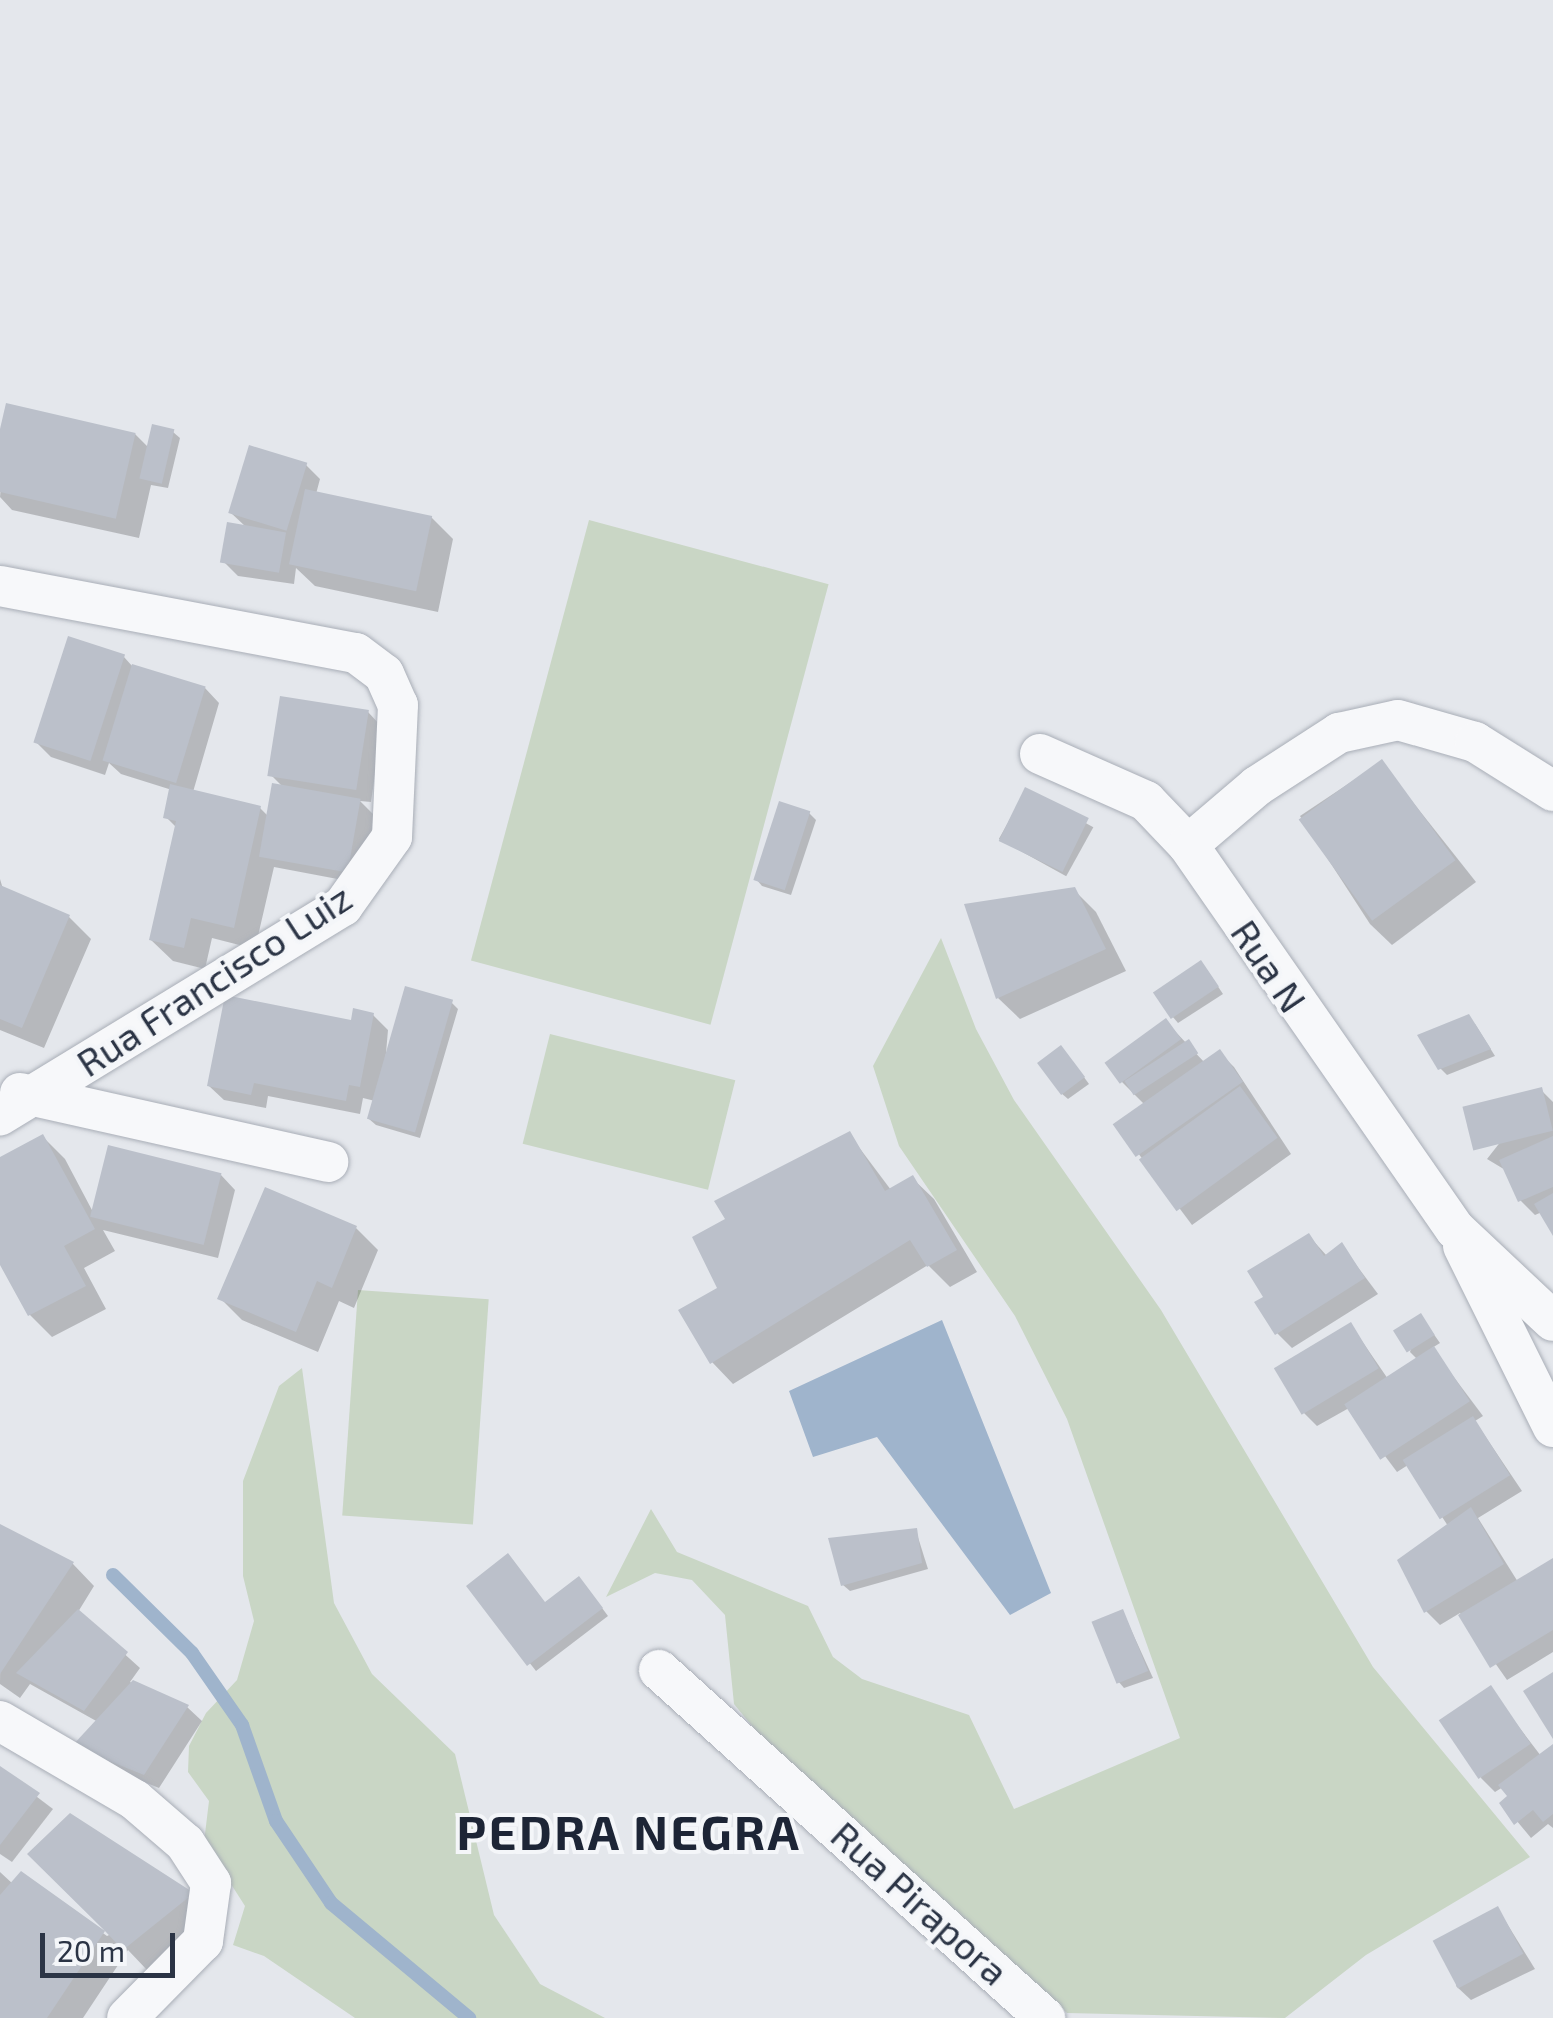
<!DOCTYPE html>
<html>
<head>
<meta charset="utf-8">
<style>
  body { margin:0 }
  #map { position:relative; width:1553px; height:2018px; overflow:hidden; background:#e4e7ec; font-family:"Exo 2",sans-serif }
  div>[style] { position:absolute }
  .green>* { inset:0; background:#c9d6c5; transform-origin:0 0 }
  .water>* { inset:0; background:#9fb4cc }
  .shadow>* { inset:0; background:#0003; transform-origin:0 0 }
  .stream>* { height:14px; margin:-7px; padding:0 7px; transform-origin:7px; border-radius:7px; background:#9fb4cc }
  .building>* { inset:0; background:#bbc0ca; transform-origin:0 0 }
  .roads { filter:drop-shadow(0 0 2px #a9aeb7) drop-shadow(0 0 2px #a9aeb7) }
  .street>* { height:40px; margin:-20px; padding:0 20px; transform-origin:20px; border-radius:20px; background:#f7f8fa }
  span { translate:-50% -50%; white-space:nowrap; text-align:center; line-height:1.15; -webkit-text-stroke:8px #f4f6f9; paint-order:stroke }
  .street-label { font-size:38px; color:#2b3445 }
  .district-label { font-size:48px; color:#1d2536; font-weight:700; letter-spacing:2.5px }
  .scale { position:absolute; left:40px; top:1933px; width:135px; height:45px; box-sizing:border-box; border:5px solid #2b3445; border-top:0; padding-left:12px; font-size:30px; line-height:35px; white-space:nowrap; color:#2b3445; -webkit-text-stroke:8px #f4f6f9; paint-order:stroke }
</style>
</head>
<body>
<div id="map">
  <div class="green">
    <i style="left:589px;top:520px;width:248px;height:456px;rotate:15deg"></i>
    <i style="clip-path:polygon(941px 938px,976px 1029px,1014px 1100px,1161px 1310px,1373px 1667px,1530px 1857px,1366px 1955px,1285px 2018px,1067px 2013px,779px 1759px,734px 1704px,725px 1615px,692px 1580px,655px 1573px,606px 1597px,651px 1509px,677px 1552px,808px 1606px,833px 1657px,862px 1679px,969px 1715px,1014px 1809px,1180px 1738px,1067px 1419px,1015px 1316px,899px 1146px,873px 1066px)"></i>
    <i style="left:550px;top:1034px;width:191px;height:113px;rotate:14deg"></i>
    <i style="left:358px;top:1290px;width:131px;height:226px;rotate:4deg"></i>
    <i style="clip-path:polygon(302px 1368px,334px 1603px,372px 1674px,455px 1754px,494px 1915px,540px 1984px,605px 2018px,355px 2018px,264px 1956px,233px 1945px,245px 1906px,204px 1842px,209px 1801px,188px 1772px,189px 1746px,206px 1713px,237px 1680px,254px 1621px,243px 1576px,243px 1481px,279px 1386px)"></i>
  </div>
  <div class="water">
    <i style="clip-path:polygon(942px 1320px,1051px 1593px,1010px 1615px,877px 1437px,813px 1457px,789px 1391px)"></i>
  </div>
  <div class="shadow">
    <i style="clip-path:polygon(8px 406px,135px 434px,148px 447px,173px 432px,180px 438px,168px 488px,151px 485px,139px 538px,12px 510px,0 497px)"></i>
    <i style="clip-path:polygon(306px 465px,320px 479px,316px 494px,431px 517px,453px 539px,438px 612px,315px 586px,296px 568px,294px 584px,238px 576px,223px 561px,246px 527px,230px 512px)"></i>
    <i style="clip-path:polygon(124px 657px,133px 667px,205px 688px,219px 703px,193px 792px,260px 808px,269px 817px,284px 788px,271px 775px,368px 712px,382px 727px,371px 802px,360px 801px,374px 815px,364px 884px,274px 867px,255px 949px,212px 938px,205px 969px,173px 961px,151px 940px,177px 828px,166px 817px,172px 790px,121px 774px,109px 763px,105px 775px,51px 757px,37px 743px)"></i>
    <i style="clip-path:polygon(1381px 762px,1476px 882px,1392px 945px,1370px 924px,1300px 816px)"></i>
    <i style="left:1026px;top:790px;width:77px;height:56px;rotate:29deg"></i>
    <i style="clip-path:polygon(809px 813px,816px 820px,791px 895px,762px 886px,756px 879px)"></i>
    <i style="clip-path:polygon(0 879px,3px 889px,69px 917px,91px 939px,44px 1048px,0 1030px)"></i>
    <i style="clip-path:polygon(1074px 890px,1096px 912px,1126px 971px,1020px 1019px,998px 998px)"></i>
    <i style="clip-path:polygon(1207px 970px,1223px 994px,1178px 1023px,1172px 1016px)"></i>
    <i style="clip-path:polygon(451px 1002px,458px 1009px,420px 1138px,376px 1125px,369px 1119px,375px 1101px,363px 1098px,360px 1114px,268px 1096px,266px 1108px,224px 1100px,209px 1086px,373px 1015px,388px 1030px,385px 1065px)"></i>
    <i style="clip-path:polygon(1475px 1024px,1495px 1056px,1447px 1075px,1440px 1068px)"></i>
    <i style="clip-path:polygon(1172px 1028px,1205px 1063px,1220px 1053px,1234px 1067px,1291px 1154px,1192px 1225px,1117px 1125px,1145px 1105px,1121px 1081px)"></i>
    <i style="clip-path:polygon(1067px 1054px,1089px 1084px,1068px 1099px,1061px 1093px)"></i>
    <i style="clip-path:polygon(1541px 1090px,1553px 1102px,1553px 1231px,1542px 1212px,1535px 1215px,1521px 1201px,1507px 1171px,1487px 1159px)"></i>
    <i style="clip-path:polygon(849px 1134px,891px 1190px,912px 1178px,934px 1199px,977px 1272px,950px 1287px,928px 1265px,733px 1384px,712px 1362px,728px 1220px,717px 1202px)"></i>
    <i style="clip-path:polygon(43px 1137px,65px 1159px,93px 1212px,221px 1175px,235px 1190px,218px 1258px,103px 1230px,115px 1251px,84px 1268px,106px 1309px,52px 1337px,30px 1315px,0 1252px,0 1160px)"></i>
    <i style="clip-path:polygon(356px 1228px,378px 1250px,354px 1308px,339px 1301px,318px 1352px,242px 1320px,220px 1298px)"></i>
    <i style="clip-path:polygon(1309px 1236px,1327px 1256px,1342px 1246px,1378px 1294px,1292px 1348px,1277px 1333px,1267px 1298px)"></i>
    <i style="clip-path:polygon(1421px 1316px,1440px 1343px,1432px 1348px,1483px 1416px,1475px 1421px,1522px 1491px,1478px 1518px,1518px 1582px,1553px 1561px,1553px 1652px,1507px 1680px,1460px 1613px,1440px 1625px,1426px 1611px,1448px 1526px,1408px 1465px,1397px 1472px,1349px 1408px,1317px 1426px,1303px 1412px,1351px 1325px,1388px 1379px,1418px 1360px,1410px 1352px)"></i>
    <i style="clip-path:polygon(1px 1528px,73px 1564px,94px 1586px,78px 1612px,140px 1668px,130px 1682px,187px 1707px,202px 1721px,159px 1788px,89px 1760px,98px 1722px,30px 1684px,20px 1698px,0 1684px)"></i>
    <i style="clip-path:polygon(916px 1531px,928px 1569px,850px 1591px,843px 1585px)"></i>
    <i style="clip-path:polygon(585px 1585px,608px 1616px,536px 1671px,469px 1586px,546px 1604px)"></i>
    <i style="clip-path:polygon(1123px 1612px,1153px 1678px,1124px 1688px,1118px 1681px)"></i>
    <i style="clip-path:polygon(1490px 1689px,1541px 1756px,1553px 1748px,1553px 1828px,1548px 1824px,1531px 1838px,1502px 1803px,1510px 1796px,1503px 1787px,1495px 1792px,1481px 1778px)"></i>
    <i style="clip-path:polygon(0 1769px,53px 1809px,12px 1862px,0 1854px)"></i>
    <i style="clip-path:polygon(0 1872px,13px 1884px,21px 1874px,107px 1936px,192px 1895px,214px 1916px,147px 1970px,128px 1950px,83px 2018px,0 2018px)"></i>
    <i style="clip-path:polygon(1498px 1909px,1535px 1969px,1471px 2000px,1456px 1986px)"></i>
  </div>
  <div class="stream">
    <i style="left:113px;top:1575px;width:111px;rotate:44.6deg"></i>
    <i style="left:192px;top:1653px;width:88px;rotate:55.2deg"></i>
    <i style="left:242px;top:1725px;width:102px;rotate:70.5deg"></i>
    <i style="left:276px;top:1821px;width:99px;rotate:56.1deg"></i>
    <i style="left:331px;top:1903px;width:180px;rotate:39.8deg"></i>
  </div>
  <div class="building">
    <i style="left:6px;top:403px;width:133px;height:88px;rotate:13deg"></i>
    <i style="left:152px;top:424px;width:23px;height:56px;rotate:13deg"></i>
    <i style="left:249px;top:445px;width:61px;height:71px;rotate:17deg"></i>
    <i style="left:305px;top:489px;width:130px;height:77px;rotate:12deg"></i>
    <i style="left:227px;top:522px;width:60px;height:41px;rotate:10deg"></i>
    <i style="left:68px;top:636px;width:60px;height:112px;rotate:18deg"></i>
    <i style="left:132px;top:664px;width:77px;height:101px;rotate:17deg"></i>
    <i style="left:280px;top:696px;width:90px;height:81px;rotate:9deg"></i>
    <i style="left:1382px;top:759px;width:125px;height:103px;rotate:54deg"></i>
    <i style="left:272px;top:783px;width:90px;height:75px;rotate:10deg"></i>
    <i style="clip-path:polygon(170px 784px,261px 806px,234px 928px,191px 918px,184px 948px,149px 940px,176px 821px,163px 818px)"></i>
    <i style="left:1025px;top:787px;width:71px;height:60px;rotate:26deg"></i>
    <i style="left:779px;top:801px;width:33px;height:83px;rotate:18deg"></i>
    <i style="clip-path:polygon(0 885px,70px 915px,22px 1028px,0 1019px)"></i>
    <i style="clip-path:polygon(1075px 887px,1106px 949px,996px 999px,964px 904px)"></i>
    <i style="left:1201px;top:960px;width:32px;height:58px;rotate:56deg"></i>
    <i style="left:405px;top:986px;width:50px;height:138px;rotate:16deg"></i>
    <i style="clip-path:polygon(225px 995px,351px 1020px,353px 1008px,374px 1013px,360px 1087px,349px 1085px,346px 1101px,254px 1083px,251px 1095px,207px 1086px)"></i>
    <i style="clip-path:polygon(1469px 1014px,1491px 1049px,1438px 1070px,1417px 1035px)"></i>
    <i style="left:1166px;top:1018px;width:26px;height:76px;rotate:54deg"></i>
    <i style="left:1189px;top:1039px;width:17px;height:77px;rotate:57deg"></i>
    <i style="left:1061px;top:1045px;width:40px;height:30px;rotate:53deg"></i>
    <i style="left:1220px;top:1049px;width:40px;height:131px;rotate:55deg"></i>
    <i style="left:1240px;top:1086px;width:64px;height:125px;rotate:54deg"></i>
    <i style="left:1542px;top:1087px;width:45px;height:82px;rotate:76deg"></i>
    <i style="clip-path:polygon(850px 1131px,885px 1191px,913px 1175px,957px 1250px,927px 1267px,910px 1240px,710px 1364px,678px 1310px,717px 1288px,692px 1237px,725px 1219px,714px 1201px)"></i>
    <i style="clip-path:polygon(43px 1134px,95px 1229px,64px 1246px,86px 1286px,28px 1316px,0 1265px,0 1157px)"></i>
    <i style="clip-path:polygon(1553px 1136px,1553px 1187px,1518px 1202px,1499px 1160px)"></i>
    <i style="left:108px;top:1145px;width:117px;height:74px;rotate:14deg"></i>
    <i style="clip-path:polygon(265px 1187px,357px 1226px,332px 1288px,317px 1281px,296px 1332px,217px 1299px)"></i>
    <i style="clip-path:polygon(1553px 1193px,1553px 1236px,1534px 1204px)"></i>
    <i style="clip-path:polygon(1309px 1233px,1324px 1256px,1342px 1242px,1365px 1278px,1275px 1335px,1254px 1302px,1263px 1297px,1247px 1271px)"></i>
    <i style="left:1421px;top:1313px;width:26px;height:33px;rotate:58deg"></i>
    <i style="left:1351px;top:1322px;width:54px;height:90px;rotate:59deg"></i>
    <i style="left:1434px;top:1346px;width:66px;height:107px;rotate:57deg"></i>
    <i style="left:1473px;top:1416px;width:70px;height:83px;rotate:58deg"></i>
    <i style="clip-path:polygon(1471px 1507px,1504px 1564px,1424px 1613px,1397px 1560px)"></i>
    <i style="clip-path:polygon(0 1524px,74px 1562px,0 1674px)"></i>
    <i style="clip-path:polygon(917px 1528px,922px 1563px,841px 1586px,828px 1538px)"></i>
    <i style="clip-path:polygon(508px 1553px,545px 1602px,579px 1576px,603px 1608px,527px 1666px,466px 1586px)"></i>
    <i style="clip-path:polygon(1553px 1558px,1553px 1630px,1490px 1668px,1458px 1615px)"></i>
    <i style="clip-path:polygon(78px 1609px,128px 1652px,84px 1711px,16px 1673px)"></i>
    <i style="left:1123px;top:1609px;width:67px;height:34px;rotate:68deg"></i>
    <i style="clip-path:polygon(1553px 1672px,1553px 1739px,1523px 1691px)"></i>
    <i style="clip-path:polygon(133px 1680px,189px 1705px,144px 1775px,72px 1746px)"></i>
    <i style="left:1491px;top:1685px;width:71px;height:63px;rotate:56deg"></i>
    <i style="clip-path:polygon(1553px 1744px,1553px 1814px,1543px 1822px,1533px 1810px,1514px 1825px,1499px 1803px,1507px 1796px,1498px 1785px)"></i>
    <i style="clip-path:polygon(0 1766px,40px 1793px,0 1845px)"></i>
    <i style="clip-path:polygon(70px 1813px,194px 1893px,123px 1950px,105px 1931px,47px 2018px,0 2018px,0 1895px,21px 1871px,105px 1931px,27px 1854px)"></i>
    <i style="left:1498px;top:1906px;width:54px;height:74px;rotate:62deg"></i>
  </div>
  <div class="roads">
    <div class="street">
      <i style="left:0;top:586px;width:362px;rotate:10.7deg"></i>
      <i style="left:356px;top:653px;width:35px;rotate:37deg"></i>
      <i style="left:384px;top:674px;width:34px;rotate:66deg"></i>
      <i style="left:398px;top:705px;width:132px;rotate:92.6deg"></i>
      <i style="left:392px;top:837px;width:85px;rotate:125.4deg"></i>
      <i style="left:343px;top:906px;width:402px;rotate:148.6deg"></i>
      <i style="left:1040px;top:754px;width:116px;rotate:23.9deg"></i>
      <i style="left:1146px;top:801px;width:61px;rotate:46.3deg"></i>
      <i style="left:1188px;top:845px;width:468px;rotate:55.2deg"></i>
      <i style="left:1455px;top:1229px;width:134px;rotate:43.2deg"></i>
      <i style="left:1188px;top:845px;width:91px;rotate:-40.5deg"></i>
      <i style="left:1257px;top:786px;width:98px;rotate:-32.9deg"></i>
      <i style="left:1339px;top:733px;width:60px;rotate:-12.4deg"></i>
      <i style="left:1398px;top:720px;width:80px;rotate:15.9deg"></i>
      <i style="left:1475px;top:742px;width:92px;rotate:32.1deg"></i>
      <i style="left:20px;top:1093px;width:316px;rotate:12.6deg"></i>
      <i style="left:1463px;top:1246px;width:202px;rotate:63.6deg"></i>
      <i style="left:659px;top:1670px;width:520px;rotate:42.04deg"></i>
      <i style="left:0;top:1721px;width:156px;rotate:30.3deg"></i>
      <i style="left:135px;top:1800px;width:66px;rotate:40.7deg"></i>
      <i style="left:185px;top:1843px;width:48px;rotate:57deg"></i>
      <i style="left:211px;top:1883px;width:59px;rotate:97.9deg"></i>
      <i style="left:203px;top:1941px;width:108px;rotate:134.6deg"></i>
    </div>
  </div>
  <div class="street-label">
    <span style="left:1269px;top:966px;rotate:56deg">Rua N</span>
    <span style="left:214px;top:980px;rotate:-33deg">Rua Francisco Luiz</span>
    <span style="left:920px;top:1903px;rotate:42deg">Rua Pirapora</span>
  </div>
  <div class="district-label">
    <span style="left:629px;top:1832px">PEDRA NEGRA</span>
  </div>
  <div class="scale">20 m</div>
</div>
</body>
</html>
